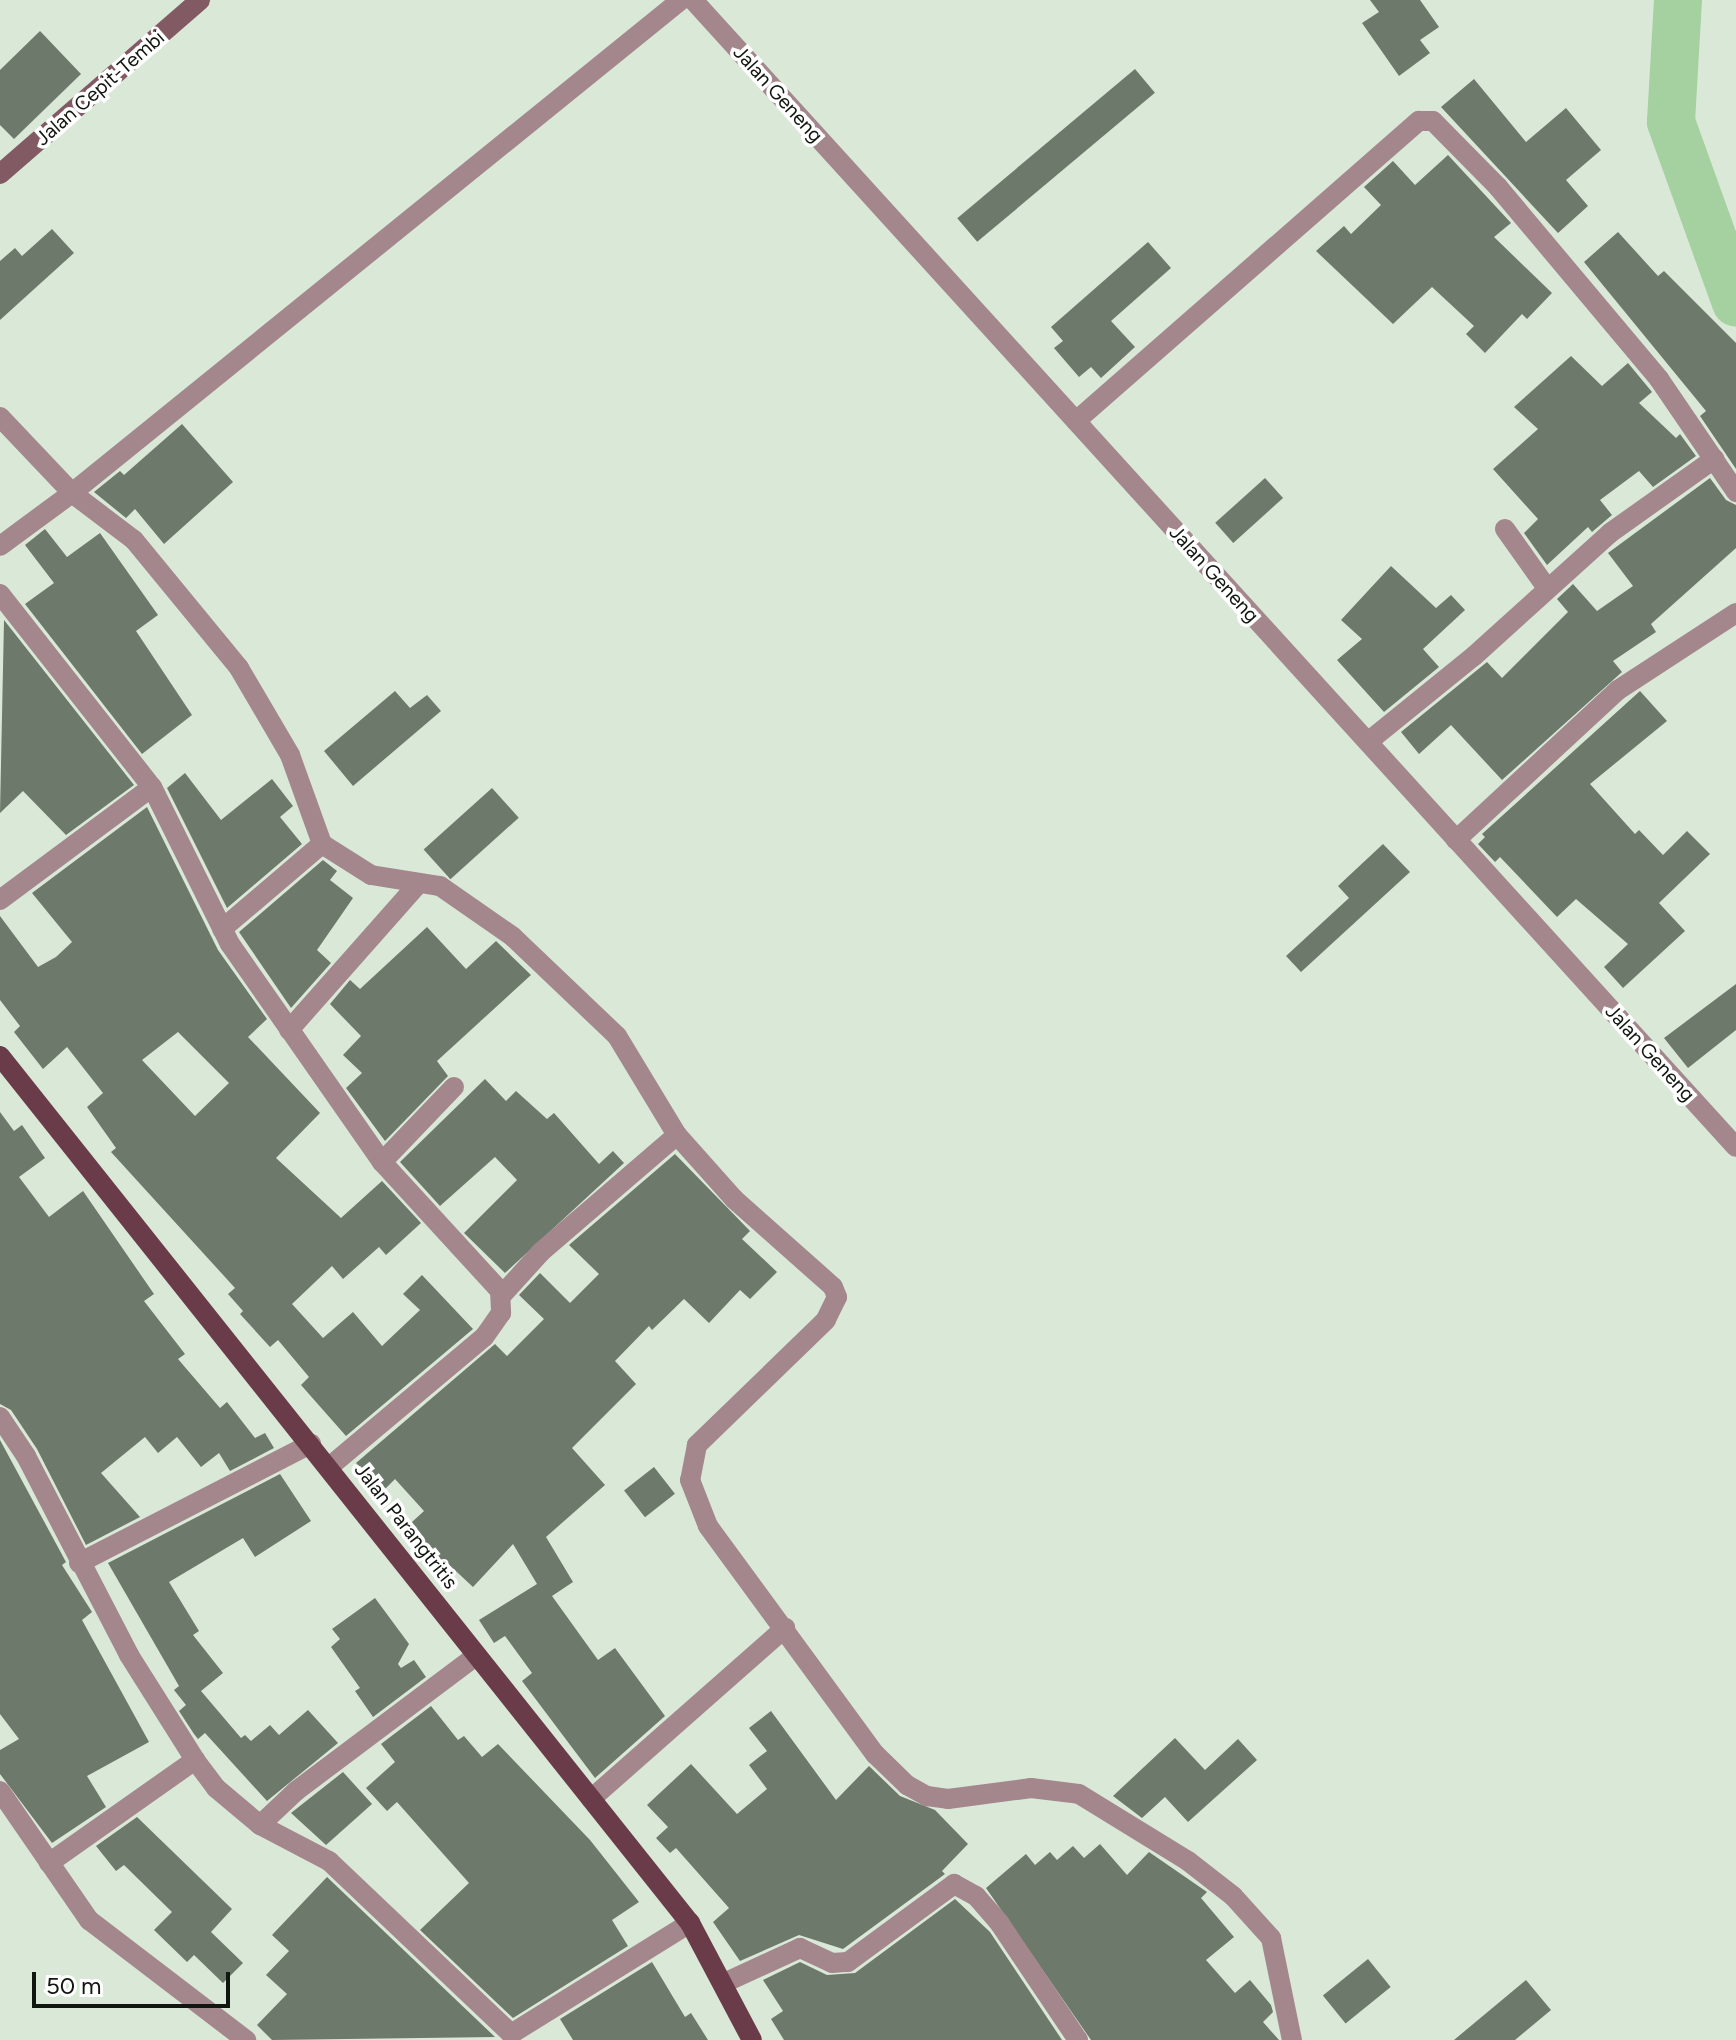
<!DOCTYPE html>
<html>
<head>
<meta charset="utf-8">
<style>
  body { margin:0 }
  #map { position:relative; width:1736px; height:2040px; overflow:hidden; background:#dae8d8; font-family:Figtree,sans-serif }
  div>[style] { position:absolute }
  .river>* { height:48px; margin:-24px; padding:0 24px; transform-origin:24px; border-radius:24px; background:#a5d0a0 }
  .building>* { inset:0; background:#6c796b; transform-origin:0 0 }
  .street>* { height:20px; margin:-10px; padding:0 10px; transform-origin:10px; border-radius:10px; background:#a3878d }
  .secondary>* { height:20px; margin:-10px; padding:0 10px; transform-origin:10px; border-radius:10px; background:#825a64 }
  .primary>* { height:20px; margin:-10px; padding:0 10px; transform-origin:10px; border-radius:10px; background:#6a3b48 }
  span { translate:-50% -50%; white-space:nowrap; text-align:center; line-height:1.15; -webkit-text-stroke:7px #fff; paint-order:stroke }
  .street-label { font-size:20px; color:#111610 }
  .scale { position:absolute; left:32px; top:1972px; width:198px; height:36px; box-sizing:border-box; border:4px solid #111610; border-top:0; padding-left:10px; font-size:24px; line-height:28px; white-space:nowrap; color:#111610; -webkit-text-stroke:6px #fff; paint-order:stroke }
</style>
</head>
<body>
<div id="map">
  <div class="river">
    <i style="left:1678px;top:0;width:122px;rotate:93.3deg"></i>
    <i style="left:1671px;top:122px;width:192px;rotate:70.2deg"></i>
  </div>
  <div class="building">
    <i style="clip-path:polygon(1370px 0,1420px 0,1439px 27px,1420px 40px,1430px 53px,1399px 76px,1362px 23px,1379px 12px)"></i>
    <i style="clip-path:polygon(40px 31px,81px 74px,14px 139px,0 125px,0 70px)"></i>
    <i style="left:1135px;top:69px;width:31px;height:232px;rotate:50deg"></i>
    <i style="clip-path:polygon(1474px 79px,1526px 142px,1566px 108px,1601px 150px,1566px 180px,1588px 206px,1558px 233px,1441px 107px)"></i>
    <i style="clip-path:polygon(1448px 155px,1511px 223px,1494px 237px,1552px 293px,1527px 319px,1522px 314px,1485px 353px,1466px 334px,1474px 326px,1432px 287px,1393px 324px,1316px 251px,1344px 226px,1351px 234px,1381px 205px,1364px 187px,1393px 161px,1415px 185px)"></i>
    <i style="clip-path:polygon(52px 229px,74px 253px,0 320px,0 261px,15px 248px,22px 256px)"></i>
    <i style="clip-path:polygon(1618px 232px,1658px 276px,1664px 271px,1736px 343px,1736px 469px,1700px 416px,1706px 411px,1584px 262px)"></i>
    <i style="clip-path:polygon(1148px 242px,1171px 268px,1111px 321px,1135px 347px,1101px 378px,1091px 367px,1079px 377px,1054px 348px,1063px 341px,1051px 327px)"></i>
    <i style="clip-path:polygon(1571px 356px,1602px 386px,1628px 363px,1652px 392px,1639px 403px,1676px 438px,1680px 434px,1696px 456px,1653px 487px,1639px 471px,1600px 500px,1612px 515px,1592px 532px,1588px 527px,1547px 565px,1524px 533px,1538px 519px,1493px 469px,1538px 429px,1514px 407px)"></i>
    <i style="clip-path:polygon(182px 424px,233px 482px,164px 544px,135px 509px,126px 518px,94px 492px,120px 471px,124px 475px)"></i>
    <i style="left:1265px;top:478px;width:27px;height:67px;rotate:48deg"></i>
    <i style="clip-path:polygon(1710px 478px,1726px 500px,1736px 505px,1736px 548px,1651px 624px,1656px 632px,1613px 661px,1622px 672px,1502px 780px,1451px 725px,1419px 754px,1401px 732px,1487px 662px,1502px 678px,1568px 612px,1557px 599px,1573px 584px,1597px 611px,1633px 586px,1608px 553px)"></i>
    <i style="clip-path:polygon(45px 529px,67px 557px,100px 533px,158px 615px,136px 631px,192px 715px,142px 754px,25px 604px,54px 583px,25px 545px)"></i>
    <i style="clip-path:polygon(1391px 566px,1436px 608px,1451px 595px,1465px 610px,1423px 649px,1439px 667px,1384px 712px,1337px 660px,1362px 639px,1341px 620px)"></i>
    <i style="clip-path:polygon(4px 620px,134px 785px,66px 835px,23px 791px,0 813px)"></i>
    <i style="clip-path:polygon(395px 691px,410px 708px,427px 695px,441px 711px,353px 786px,324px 751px)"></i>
    <i style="clip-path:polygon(1640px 691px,1667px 721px,1590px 784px,1635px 834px,1639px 830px,1663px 855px,1687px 831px,1710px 854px,1659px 903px,1685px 931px,1623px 988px,1604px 967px,1628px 944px,1576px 899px,1557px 917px,1500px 857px,1495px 862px,1478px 844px,1485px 837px,1482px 834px)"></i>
    <i style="clip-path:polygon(185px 773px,221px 820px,272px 779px,293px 806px,280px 817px,302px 844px,227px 908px,167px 788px)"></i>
    <i style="left:492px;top:788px;width:40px;height:92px;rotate:48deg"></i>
    <i style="clip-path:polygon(evenodd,147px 807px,218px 950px,267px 1019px,248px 1037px,320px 1113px,276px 1158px,341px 1218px,382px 1181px,421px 1223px,386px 1255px,379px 1247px,343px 1279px,332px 1266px,292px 1304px,323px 1338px,353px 1312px,382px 1346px,420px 1310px,403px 1294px,422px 1275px,473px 1329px,346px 1436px,301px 1385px,309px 1377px,278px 1340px,270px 1347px,240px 1314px,243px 1311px,228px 1294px,235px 1288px,111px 1152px,116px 1148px,87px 1107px,103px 1093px,67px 1047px,43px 1069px,14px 1032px,20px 1026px,0 1000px,0 916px,38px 967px,56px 957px,72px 942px,32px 893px,147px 807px,178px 1032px,229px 1083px,195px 1116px,142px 1060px,178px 1032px)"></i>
    <i style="clip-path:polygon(1383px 844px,1410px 872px,1301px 972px,1286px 956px,1349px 898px,1338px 886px)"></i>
    <i style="clip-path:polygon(323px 860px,337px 871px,330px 880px,353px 898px,317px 950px,331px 963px,291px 1008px,239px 932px)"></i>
    <i style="clip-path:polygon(427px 927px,466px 969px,496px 941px,531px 975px,437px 1061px,448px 1076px,385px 1141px,346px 1088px,362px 1073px,343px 1055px,361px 1036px,330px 1004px,350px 980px,360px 989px)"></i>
    <i style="clip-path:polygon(1736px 984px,1736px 1030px,1688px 1068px,1664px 1038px)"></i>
    <i style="clip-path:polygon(485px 1079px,506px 1101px,516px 1091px,547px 1119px,554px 1113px,599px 1164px,613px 1151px,624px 1163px,505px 1273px,464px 1233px,517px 1180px,495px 1157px,440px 1206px,400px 1162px)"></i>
    <i style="clip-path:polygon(0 1112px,14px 1131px,22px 1125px,45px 1158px,19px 1177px,49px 1217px,83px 1191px,154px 1294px,144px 1301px,185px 1354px,178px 1359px,220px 1408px,227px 1402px,255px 1438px,265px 1433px,274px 1448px,230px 1471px,219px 1453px,201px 1467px,177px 1437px,158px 1453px,145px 1437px,101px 1473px,140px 1517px,86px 1545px,37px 1449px,11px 1410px,0 1404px)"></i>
    <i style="clip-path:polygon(675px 1154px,750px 1231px,742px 1239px,777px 1272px,750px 1299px,740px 1290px,709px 1323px,684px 1299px,652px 1330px,649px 1326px,615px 1361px,636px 1384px,572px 1448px,605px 1485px,546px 1537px,573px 1582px,552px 1596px,598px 1660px,615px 1648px,665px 1716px,595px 1778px,522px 1681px,532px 1673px,505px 1636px,494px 1643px,479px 1620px,537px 1584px,513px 1544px,473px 1587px,444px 1560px,435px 1568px,400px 1533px,424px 1511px,395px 1479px,384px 1490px,356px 1463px,495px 1344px,507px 1356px,544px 1319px,519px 1295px,540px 1273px,570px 1303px,599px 1274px,569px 1245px)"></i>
    <i style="clip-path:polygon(0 1440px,66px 1562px,62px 1565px,92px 1612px,82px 1620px,149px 1742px,87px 1776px,106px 1807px,52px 1843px,0 1774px,0 1750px,19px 1739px,0 1714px)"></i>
    <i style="left:654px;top:1467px;width:34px;height:38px;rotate:52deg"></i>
    <i style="clip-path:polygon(280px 1474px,311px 1521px,255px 1557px,243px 1538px,169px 1582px,199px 1631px,193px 1635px,223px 1673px,201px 1691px,241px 1738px,245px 1735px,251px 1741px,270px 1725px,279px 1735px,308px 1710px,338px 1743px,267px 1801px,205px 1733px,198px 1739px,194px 1734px,179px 1711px,186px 1705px,174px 1690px,179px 1686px,108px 1563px)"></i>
    <i style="clip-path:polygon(375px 1598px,409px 1644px,398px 1664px,401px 1668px,414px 1660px,426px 1677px,373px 1717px,355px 1691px,360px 1688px,331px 1647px,340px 1639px,332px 1629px)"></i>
    <i style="clip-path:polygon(431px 1706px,458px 1740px,464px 1736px,482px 1757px,498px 1744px,590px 1840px,639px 1902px,612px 1920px,628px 1946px,513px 2018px,420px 1930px,469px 1883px,397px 1802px,387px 1811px,366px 1788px,395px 1762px,381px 1744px)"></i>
    <i style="clip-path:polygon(771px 1711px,836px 1800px,869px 1766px,900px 1796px,935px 1810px,968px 1844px,942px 1871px,945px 1874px,843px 1949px,799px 1935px,740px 1961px,713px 1922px,729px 1908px,676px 1848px,670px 1853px,656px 1838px,668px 1827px,647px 1805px,691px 1764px,737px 1814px,767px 1789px,749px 1765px,767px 1751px,749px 1728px)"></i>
    <i style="clip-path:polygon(1175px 1738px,1205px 1770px,1238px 1739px,1257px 1760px,1188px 1822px,1165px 1797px,1142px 1818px,1113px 1796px)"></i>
    <i style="clip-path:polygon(343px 1772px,372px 1804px,326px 1845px,291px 1813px)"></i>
    <i style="clip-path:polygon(137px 1817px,232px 1909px,211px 1932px,243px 1963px,223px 1983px,194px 1955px,187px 1962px,154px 1930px,172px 1912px,124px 1865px,116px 1871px,96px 1846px)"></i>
    <i style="clip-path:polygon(1100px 1844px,1127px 1875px,1149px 1852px,1207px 1892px,1201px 1898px,1234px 1937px,1206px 1960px,1235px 1993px,1250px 1980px,1271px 2005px,1273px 2012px,1263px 2022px,1279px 2040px,1091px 2040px,986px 1888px,1026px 1854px,1035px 1865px,1050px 1852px,1057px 1860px,1073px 1846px,1084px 1858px)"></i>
    <i style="clip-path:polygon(327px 1877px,495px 2037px,272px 2040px,257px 2025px,287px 1994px,266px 1975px,289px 1951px,272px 1935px)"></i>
    <i style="clip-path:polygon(955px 1899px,990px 1932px,1062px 2040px,784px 2040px,771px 2019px,783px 2011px,763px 1980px,800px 1962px,827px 1975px,855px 1973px)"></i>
    <i style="left:1368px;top:1959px;width:36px;height:58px;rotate:51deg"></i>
    <i style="clip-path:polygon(652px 1962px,685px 2017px,691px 2013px,708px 2040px,573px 2040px,560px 2019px)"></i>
    <i style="clip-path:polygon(1526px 1980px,1551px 2010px,1515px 2040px,1454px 2040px)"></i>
  </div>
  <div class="street">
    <i style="left:681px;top:0;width:784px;rotate:141.01deg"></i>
    <i style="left:72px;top:493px;width:78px;rotate:37.2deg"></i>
    <i style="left:134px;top:540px;width:166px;rotate:50.6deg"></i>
    <i style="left:239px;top:668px;width:101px;rotate:59.6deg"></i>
    <i style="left:290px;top:755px;width:95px;rotate:70.2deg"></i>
    <i style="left:322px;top:844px;width:58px;rotate:32.3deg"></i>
    <i style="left:371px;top:875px;width:70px;rotate:9.1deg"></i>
    <i style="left:440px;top:886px;width:88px;rotate:34.8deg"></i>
    <i style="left:512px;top:936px;width:145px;rotate:43.6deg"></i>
    <i style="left:617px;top:1036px;width:116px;rotate:58.8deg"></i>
    <i style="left:677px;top:1135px;width:86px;rotate:48.3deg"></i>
    <i style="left:734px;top:1199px;width:132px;rotate:41.6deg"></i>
    <i style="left:833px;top:1287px;width:11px;rotate:68deg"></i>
    <i style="left:837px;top:1297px;width:25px;rotate:116deg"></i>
    <i style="left:826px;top:1320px;width:180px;rotate:135.9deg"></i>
    <i style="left:697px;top:1445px;width:36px;rotate:101deg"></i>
    <i style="left:690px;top:1480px;width:49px;rotate:68.6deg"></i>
    <i style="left:708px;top:1526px;width:283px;rotate:53.8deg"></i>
    <i style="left:875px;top:1754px;width:45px;rotate:44.1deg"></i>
    <i style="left:907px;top:1785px;width:23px;rotate:29deg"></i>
    <i style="left:927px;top:1796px;width:21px;rotate:8deg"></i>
    <i style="left:948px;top:1799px;width:84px;rotate:-7.5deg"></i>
    <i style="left:1031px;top:1788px;width:48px;rotate:7.1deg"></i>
    <i style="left:1079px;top:1794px;width:128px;rotate:31.6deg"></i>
    <i style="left:1188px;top:1861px;width:57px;rotate:37.9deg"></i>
    <i style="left:1233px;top:1896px;width:57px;rotate:47.9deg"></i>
    <i style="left:1271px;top:1938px;width:104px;rotate:78.4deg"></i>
    <i style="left:693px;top:0;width:1550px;rotate:47.72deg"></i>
    <i style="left:0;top:417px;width:105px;rotate:46.5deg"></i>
    <i style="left:72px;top:493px;width:89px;rotate:143.6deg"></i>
    <i style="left:1076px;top:421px;width:456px;rotate:-41.2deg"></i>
    <i style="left:1419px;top:121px;width:14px"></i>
    <i style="left:1433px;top:121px;width:93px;rotate:45.4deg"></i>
    <i style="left:1498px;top:187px;width:251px;rotate:50deg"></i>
    <i style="left:1659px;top:379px;width:137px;rotate:55.7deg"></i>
    <i style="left:1505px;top:529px;width:72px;rotate:54.6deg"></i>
    <i style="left:0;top:594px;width:246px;rotate:51.8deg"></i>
    <i style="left:152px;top:787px;width:175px;rotate:63.6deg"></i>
    <i style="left:230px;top:944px;width:266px;rotate:55.1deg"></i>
    <i style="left:382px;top:1162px;width:175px;rotate:47.5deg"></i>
    <i style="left:500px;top:1291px;width:22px;rotate:87deg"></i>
    <i style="left:501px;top:1313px;width:29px;rotate:125deg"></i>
    <i style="left:484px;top:1337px;width:202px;rotate:140deg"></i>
    <i style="left:1369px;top:741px;width:135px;rotate:-39deg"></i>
    <i style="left:1474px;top:656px;width:183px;rotate:-42.1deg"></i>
    <i style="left:1610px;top:533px;width:128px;rotate:-35.4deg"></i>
    <i style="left:1456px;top:840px;width:221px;rotate:-42.8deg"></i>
    <i style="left:1618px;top:690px;width:141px;rotate:-33.1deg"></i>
    <i style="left:0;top:900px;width:189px;rotate:-36.6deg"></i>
    <i style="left:222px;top:929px;width:131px;rotate:-40.4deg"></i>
    <i style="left:289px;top:1030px;width:196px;rotate:-48.5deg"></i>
    <i style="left:382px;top:1162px;width:104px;rotate:-46.2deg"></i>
    <i style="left:502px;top:1295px;width:58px;rotate:-47.8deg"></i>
    <i style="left:541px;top:1252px;width:179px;rotate:-40.7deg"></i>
    <i style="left:0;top:1417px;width:47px;rotate:56.3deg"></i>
    <i style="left:26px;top:1456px;width:224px;rotate:62.6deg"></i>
    <i style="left:129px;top:1655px;width:124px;rotate:57.8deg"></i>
    <i style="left:79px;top:1563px;width:261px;rotate:-27.2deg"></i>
    <i style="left:0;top:1791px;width:157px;rotate:55.4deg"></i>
    <i style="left:89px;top:1920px;width:198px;rotate:37.4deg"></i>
    <i style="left:591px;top:1799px;width:259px;rotate:-41.4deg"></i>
    <i style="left:260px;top:1825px;width:50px;rotate:-43.4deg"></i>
    <i style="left:296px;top:1791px;width:226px;rotate:-36.9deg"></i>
    <i style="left:49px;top:1863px;width:179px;rotate:-35.2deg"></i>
    <i style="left:195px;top:1760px;width:35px;rotate:53deg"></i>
    <i style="left:216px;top:1788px;width:57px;rotate:40.1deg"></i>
    <i style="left:260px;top:1825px;width:78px;rotate:27.6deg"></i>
    <i style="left:329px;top:1861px;width:251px;rotate:43.5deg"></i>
    <i style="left:511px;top:2034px;width:211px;rotate:-31.8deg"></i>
    <i style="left:724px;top:1983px;width:84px;rotate:-24.7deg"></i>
    <i style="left:800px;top:1948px;width:35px;rotate:25deg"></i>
    <i style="left:832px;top:1963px;width:16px;rotate:-4deg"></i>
    <i style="left:848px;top:1962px;width:132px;rotate:-36.3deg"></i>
    <i style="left:954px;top:1884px;width:25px;rotate:29deg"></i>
    <i style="left:976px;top:1896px;width:37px;rotate:49deg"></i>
    <i style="left:1000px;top:1924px;width:140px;rotate:56.1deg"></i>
  </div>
  <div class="secondary">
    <i style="left:0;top:174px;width:265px;rotate:-41deg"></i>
  </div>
  <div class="primary">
    <i style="left:0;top:1056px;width:1108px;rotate:51.49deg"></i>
    <i style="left:690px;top:1923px;width:132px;rotate:62.1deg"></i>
  </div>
  <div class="street-label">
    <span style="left:100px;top:88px;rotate:-41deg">Jalan Cepit-Tembi</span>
    <span style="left:778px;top:94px;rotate:48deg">Jalan Geneng</span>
    <span style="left:1214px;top:574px;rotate:48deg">Jalan Geneng</span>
    <span style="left:1650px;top:1053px;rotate:48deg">Jalan Geneng</span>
    <span style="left:406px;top:1526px;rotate:52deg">Jalan Parangtritis</span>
  </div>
  <div class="scale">50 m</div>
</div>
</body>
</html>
